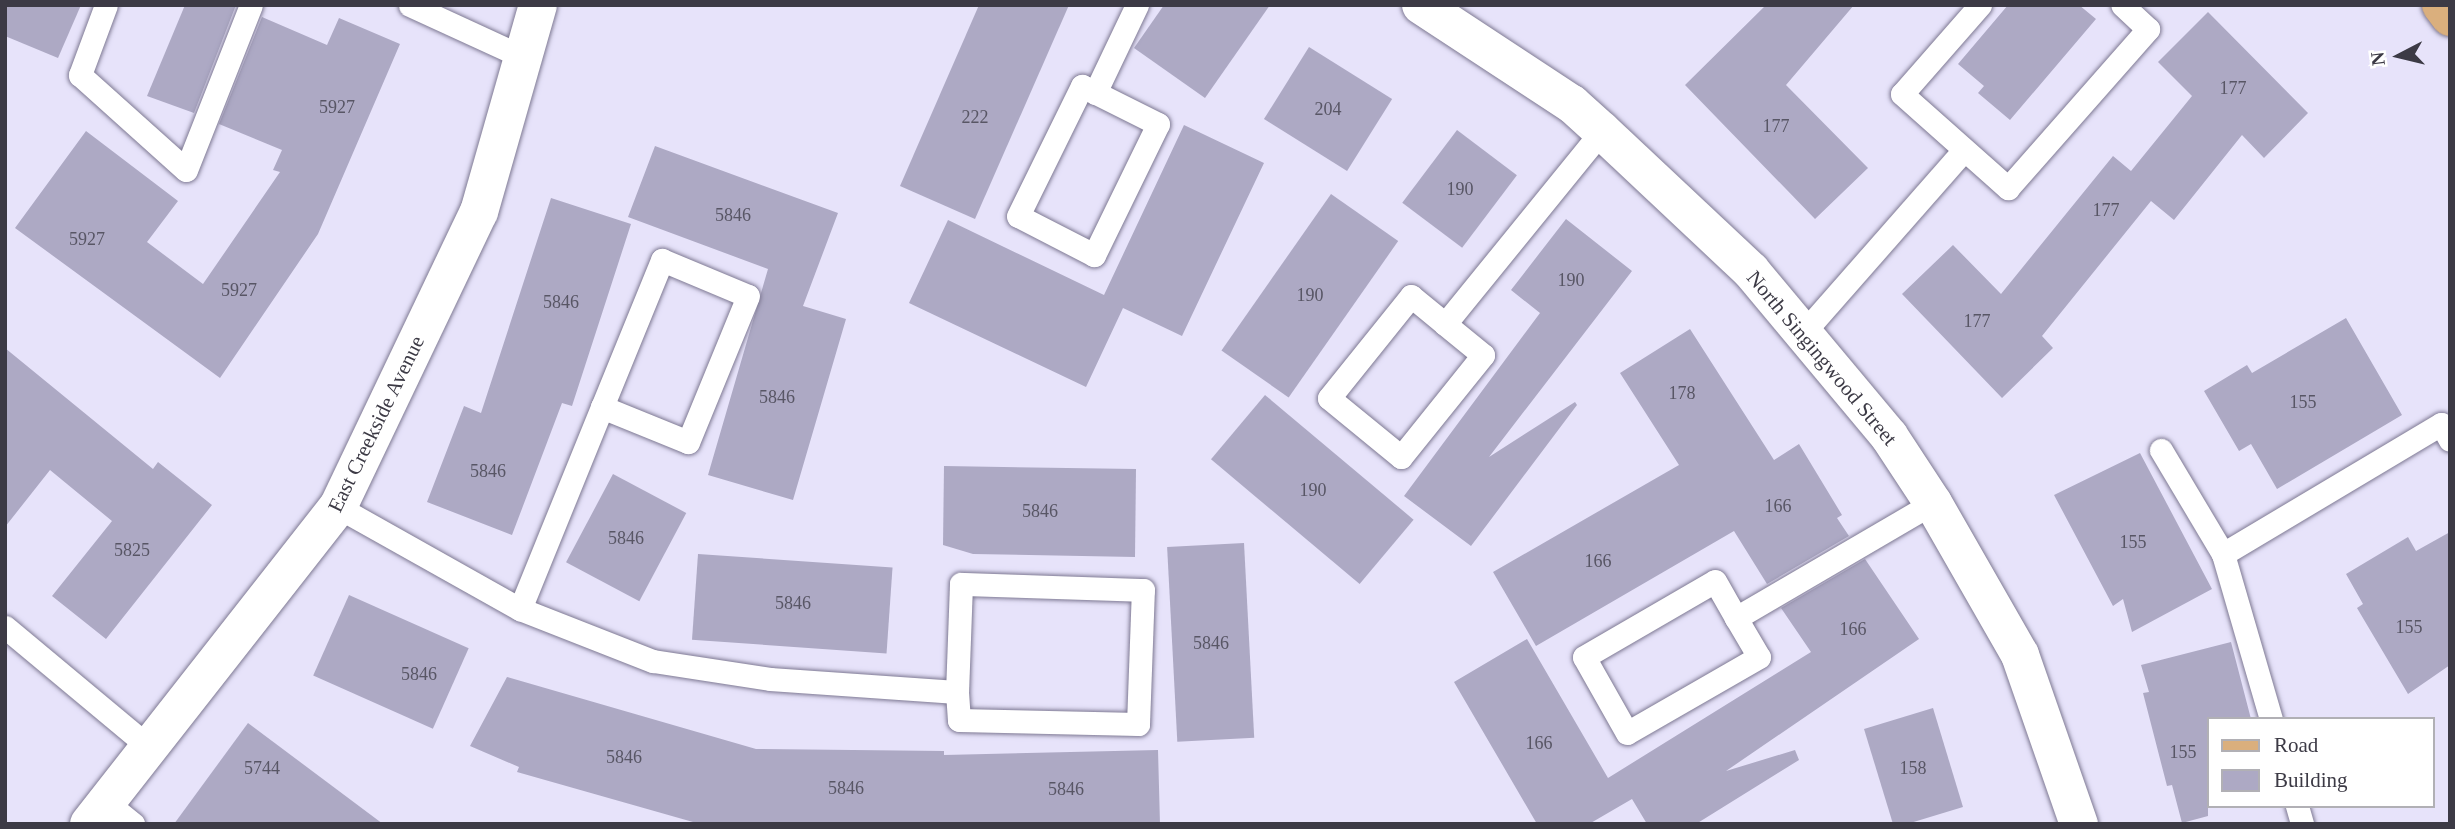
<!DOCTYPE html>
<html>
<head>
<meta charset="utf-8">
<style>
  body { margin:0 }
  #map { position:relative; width:2455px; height:829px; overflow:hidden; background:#e7e3fa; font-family:Georgia,serif }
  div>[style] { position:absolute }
  .building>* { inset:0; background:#ada9c4; transform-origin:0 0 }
  .roads { filter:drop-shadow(0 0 2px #7e7993) drop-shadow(0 0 2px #7e7993) }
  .service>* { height:23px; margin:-11.5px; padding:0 11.5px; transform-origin:11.5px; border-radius:11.5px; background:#fff }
  .minor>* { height:38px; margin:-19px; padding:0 19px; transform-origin:19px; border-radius:19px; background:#fff }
  .primary>* { height:38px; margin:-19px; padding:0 19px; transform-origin:19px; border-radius:19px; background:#daaf7d }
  span { translate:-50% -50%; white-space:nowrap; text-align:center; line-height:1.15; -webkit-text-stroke:7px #fff; paint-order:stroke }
  .number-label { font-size:18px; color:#585665 }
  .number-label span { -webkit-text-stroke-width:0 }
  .street-label { font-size:21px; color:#3c3a45 }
  .frame { position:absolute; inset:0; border:7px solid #3c3a45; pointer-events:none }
  .legend { position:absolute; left:2207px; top:717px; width:228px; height:91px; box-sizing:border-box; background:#fff; border:2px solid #b1b0b5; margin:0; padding:9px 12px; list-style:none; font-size:21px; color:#3c3a45 }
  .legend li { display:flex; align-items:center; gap:14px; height:35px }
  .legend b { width:35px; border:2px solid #b1b0b5 }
  .north { position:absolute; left:2364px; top:21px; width:70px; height:70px; -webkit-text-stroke:5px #fff; paint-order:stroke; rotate:263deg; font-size:19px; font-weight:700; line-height:28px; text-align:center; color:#3c3a45 }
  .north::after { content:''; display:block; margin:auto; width:24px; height:32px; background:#3c3a45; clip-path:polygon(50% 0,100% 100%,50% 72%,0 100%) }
</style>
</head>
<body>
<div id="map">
  <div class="building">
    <i style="clip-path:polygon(5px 5px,81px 5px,58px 58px,5px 36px)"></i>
    <i style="clip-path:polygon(185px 5px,236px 5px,194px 113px,147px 96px)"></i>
    <i style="clip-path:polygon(979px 5px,1069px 5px,975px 219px,900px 186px)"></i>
    <i style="clip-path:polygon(1164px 5px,1270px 5px,1205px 98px,1134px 48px)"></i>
    <i style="clip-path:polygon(1766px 5px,1854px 5px,1786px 85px,1868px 168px,1815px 219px,1685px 85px)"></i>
    <i style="clip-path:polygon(2008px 5px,2079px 5px,2096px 19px,2010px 120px,1978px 93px,1984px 86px,1958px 64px)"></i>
    <i style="clip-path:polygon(2208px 12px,2308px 113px,2264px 158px,2242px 135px,2174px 220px,2151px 201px,2042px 336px,2053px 348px,2002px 398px,1902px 294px,1953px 245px,2001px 294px,2113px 156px,2131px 171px,2192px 96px,2158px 62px)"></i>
    <i style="clip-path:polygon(262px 17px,327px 45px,339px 18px,400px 44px,318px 234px,220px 378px,15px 228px,86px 131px,178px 201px,147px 242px,203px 284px,280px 172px,273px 170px,282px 150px,219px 124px)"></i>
    <i style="left:1309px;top:47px;width:98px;height:85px;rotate:32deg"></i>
    <i style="clip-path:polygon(1184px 125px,1264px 163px,1182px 336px,1123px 308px,1086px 387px,909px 303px,948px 220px,1104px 295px)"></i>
    <i style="left:1457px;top:130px;width:75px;height:91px;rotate:37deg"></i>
    <i style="clip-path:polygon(655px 146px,838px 213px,803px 306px,846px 319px,793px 500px,708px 475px,768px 269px,628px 217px)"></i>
    <i style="left:1331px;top:194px;width:82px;height:191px;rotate:35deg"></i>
    <i style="clip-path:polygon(551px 198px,631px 224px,572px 406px,562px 403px,512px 535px,427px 502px,464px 406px,481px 413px)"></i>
    <i style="clip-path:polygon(1566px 219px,1632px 271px,1489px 457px,1575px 402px,1577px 405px,1471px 546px,1404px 496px,1540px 313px,1511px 290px)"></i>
    <i style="clip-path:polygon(2346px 318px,2402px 415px,2277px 489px,2251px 444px,2239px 451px,2204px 391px,2247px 365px,2252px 373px)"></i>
    <i style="clip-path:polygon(1690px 329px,1774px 460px,1799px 444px,1842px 515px,1837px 518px,1849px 536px,1767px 584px,1734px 531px,1536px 646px,1493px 572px,1679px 465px,1620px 373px)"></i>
    <i style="clip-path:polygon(5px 348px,153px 469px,158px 462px,212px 505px,106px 639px,52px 596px,112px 521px,50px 470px,5px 527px)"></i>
    <i style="left:1265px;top:395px;width:194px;height:84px;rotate:40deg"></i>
    <i style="clip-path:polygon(2140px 453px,2212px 589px,2132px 632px,2123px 599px,2113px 606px,2054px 495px)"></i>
    <i style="clip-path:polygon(944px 466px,1136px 469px,1135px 557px,973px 554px,943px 545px)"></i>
    <i style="left:613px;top:474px;width:83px;height:100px;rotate:28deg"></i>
    <i style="clip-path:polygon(2450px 532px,2450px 665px,2408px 694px,2357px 608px,2363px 604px,2346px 574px,2408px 537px,2416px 551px)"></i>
    <i style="left:1244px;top:543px;width:195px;height:77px;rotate:87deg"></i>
    <i style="left:698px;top:554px;width:195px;height:86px;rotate:4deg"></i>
    <i style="clip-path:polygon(1865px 559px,1919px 639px,1726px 771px,1795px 750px,1799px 760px,1696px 824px,1647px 824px,1632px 799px,1589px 824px,1537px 824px,1454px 682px,1527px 639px,1608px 778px,1811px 652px,1781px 608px)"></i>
    <i style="left:349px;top:595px;width:131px;height:88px;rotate:24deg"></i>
    <i style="clip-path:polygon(2231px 642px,2251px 719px,2208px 719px,2208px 816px,2182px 823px,2172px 785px,2167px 786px,2143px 693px,2149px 692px,2141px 665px)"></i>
    <i style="clip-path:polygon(507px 677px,756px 749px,944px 751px,944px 755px,1158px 750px,1160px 824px,700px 824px,517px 772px,519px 767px,470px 746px)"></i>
    <i style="clip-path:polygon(1933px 708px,1963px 807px,1907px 824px,1893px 824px,1864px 729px)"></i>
    <i style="clip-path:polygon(248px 723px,383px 824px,174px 824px)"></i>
  </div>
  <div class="roads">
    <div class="service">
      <i style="left:106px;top:5px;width:75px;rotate:110.4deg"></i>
      <i style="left:80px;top:75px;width:142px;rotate:41.9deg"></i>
      <i style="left:186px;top:170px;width:177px;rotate:-68.5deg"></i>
      <i style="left:410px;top:5px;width:124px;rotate:24.7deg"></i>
      <i style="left:1980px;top:5px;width:118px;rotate:131.2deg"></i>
      <i style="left:1902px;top:94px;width:142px;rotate:41.6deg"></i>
      <i style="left:2008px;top:188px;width:212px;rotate:-48.6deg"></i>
      <i style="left:2148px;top:29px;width:35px;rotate:-137deg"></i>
      <i style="left:1082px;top:86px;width:85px;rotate:26.6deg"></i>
      <i style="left:1158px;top:124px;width:146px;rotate:116deg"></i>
      <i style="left:1094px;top:255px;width:85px;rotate:-152.8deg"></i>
      <i style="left:1018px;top:216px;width:145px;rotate:-63.8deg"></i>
      <i style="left:1095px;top:93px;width:98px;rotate:-64.5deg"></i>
      <i style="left:1445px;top:324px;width:49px;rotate:39.2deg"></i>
      <i style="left:1483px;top:355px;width:131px;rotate:128.8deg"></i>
      <i style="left:1401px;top:457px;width:93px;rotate:-140.7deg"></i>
      <i style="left:1329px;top:398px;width:131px;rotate:-51.2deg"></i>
      <i style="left:1411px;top:296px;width:44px;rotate:39.5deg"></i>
      <i style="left:1445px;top:324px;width:249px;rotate:-50.9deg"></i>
      <i style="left:1804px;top:332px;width:242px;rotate:-48.7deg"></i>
      <i style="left:2161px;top:450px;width:121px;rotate:59.2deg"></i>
      <i style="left:2223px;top:554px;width:172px;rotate:73.8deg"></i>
      <i style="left:338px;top:507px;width:209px;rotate:29.3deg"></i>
      <i style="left:520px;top:609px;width:143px;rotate:21.4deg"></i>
      <i style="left:653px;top:661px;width:118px;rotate:8.7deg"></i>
      <i style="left:770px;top:679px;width:187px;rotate:4deg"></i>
      <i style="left:957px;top:692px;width:28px;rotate:86deg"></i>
      <i style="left:959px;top:720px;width:179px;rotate:1.3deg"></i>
      <i style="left:1138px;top:724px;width:134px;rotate:-87.9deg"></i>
      <i style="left:1143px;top:590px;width:182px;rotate:-178.1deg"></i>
      <i style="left:961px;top:584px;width:108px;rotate:92.1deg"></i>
      <i style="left:2223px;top:554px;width:254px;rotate:-30.8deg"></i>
      <i style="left:2441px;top:424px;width:18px;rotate:61deg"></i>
      <i style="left:520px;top:609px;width:218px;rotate:-67.9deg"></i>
      <i style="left:602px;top:407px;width:159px;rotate:-67.8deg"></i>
      <i style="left:662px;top:260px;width:93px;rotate:22.7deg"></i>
      <i style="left:748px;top:296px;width:158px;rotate:112.3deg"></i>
      <i style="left:688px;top:442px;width:93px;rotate:-157.9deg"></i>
      <i style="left:1736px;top:618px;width:45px;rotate:59.5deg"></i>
      <i style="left:1759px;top:657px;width:152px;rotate:150.1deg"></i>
      <i style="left:1627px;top:733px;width:87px;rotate:-119.5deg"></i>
      <i style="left:1584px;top:657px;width:151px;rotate:-30.1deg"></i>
      <i style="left:1715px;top:581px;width:43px;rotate:60.4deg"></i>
      <i style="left:1736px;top:618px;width:228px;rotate:-30.3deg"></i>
      <i style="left:5px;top:627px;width:187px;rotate:39.8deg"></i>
      <i style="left:106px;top:802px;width:35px;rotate:39deg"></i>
      <i style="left:2297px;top:806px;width:19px;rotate:74deg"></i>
    </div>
    <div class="minor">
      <i style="left:1421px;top:5px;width:181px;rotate:33.3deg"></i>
      <i style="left:1572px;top:104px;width:40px;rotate:42deg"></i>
      <i style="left:1602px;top:131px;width:204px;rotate:43.2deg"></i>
      <i style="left:1751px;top:271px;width:215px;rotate:50.1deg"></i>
      <i style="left:1889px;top:436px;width:80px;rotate:56.7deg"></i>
      <i style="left:1933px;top:503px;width:175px;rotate:60.2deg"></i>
      <i style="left:2020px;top:655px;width:179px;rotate:70.8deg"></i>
      <i style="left:89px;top:824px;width:403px;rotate:-51.9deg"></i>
      <i style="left:338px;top:507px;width:327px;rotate:-64.5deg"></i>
      <i style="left:479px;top:212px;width:215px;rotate:-74.1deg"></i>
    </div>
    <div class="primary">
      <i style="left:2441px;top:5px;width:15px;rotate:53deg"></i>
    </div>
  </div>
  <div class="number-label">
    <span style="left:2233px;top:88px">177</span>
    <span style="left:337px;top:107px">5927</span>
    <span style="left:1328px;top:109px">204</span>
    <span style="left:975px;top:117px">222</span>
    <span style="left:1776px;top:126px">177</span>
    <span style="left:1460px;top:189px">190</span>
    <span style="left:2106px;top:210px">177</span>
    <span style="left:733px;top:215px">5846</span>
    <span style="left:87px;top:239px">5927</span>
    <span style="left:1571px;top:280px">190</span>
    <span style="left:239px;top:290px">5927</span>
    <span style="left:1310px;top:295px">190</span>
    <span style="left:561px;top:302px">5846</span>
    <span style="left:1977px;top:321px">177</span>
    <span style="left:1682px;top:393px">178</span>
    <span style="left:777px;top:397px">5846</span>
    <span style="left:2303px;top:402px">155</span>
    <span style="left:488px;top:471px">5846</span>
    <span style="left:1313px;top:490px">190</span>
    <span style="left:1778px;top:506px">166</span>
    <span style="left:1040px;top:511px">5846</span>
    <span style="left:626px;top:538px">5846</span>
    <span style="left:2133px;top:542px">155</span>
    <span style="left:132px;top:550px">5825</span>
    <span style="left:1598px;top:561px">166</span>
    <span style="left:793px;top:603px">5846</span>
    <span style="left:2409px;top:627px">155</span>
    <span style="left:1853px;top:629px">166</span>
    <span style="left:1211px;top:643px">5846</span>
    <span style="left:419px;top:674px">5846</span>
    <span style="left:1539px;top:743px">166</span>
    <span style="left:2183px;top:752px">155</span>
    <span style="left:624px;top:757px">5846</span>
    <span style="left:262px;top:768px">5744</span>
    <span style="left:1913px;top:768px">158</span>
    <span style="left:846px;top:788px">5846</span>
    <span style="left:1066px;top:789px">5846</span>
  </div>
  <div class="street-label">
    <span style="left:1822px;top:358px;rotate:50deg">North Singingwood Street</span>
    <span style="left:376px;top:424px;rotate:-64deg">East Creekside Avenue</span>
  </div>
  <div class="frame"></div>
  <ul class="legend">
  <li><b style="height:9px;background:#daaf7d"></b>Road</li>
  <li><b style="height:19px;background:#ada9c4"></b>Building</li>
  </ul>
  <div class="north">N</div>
</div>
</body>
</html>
